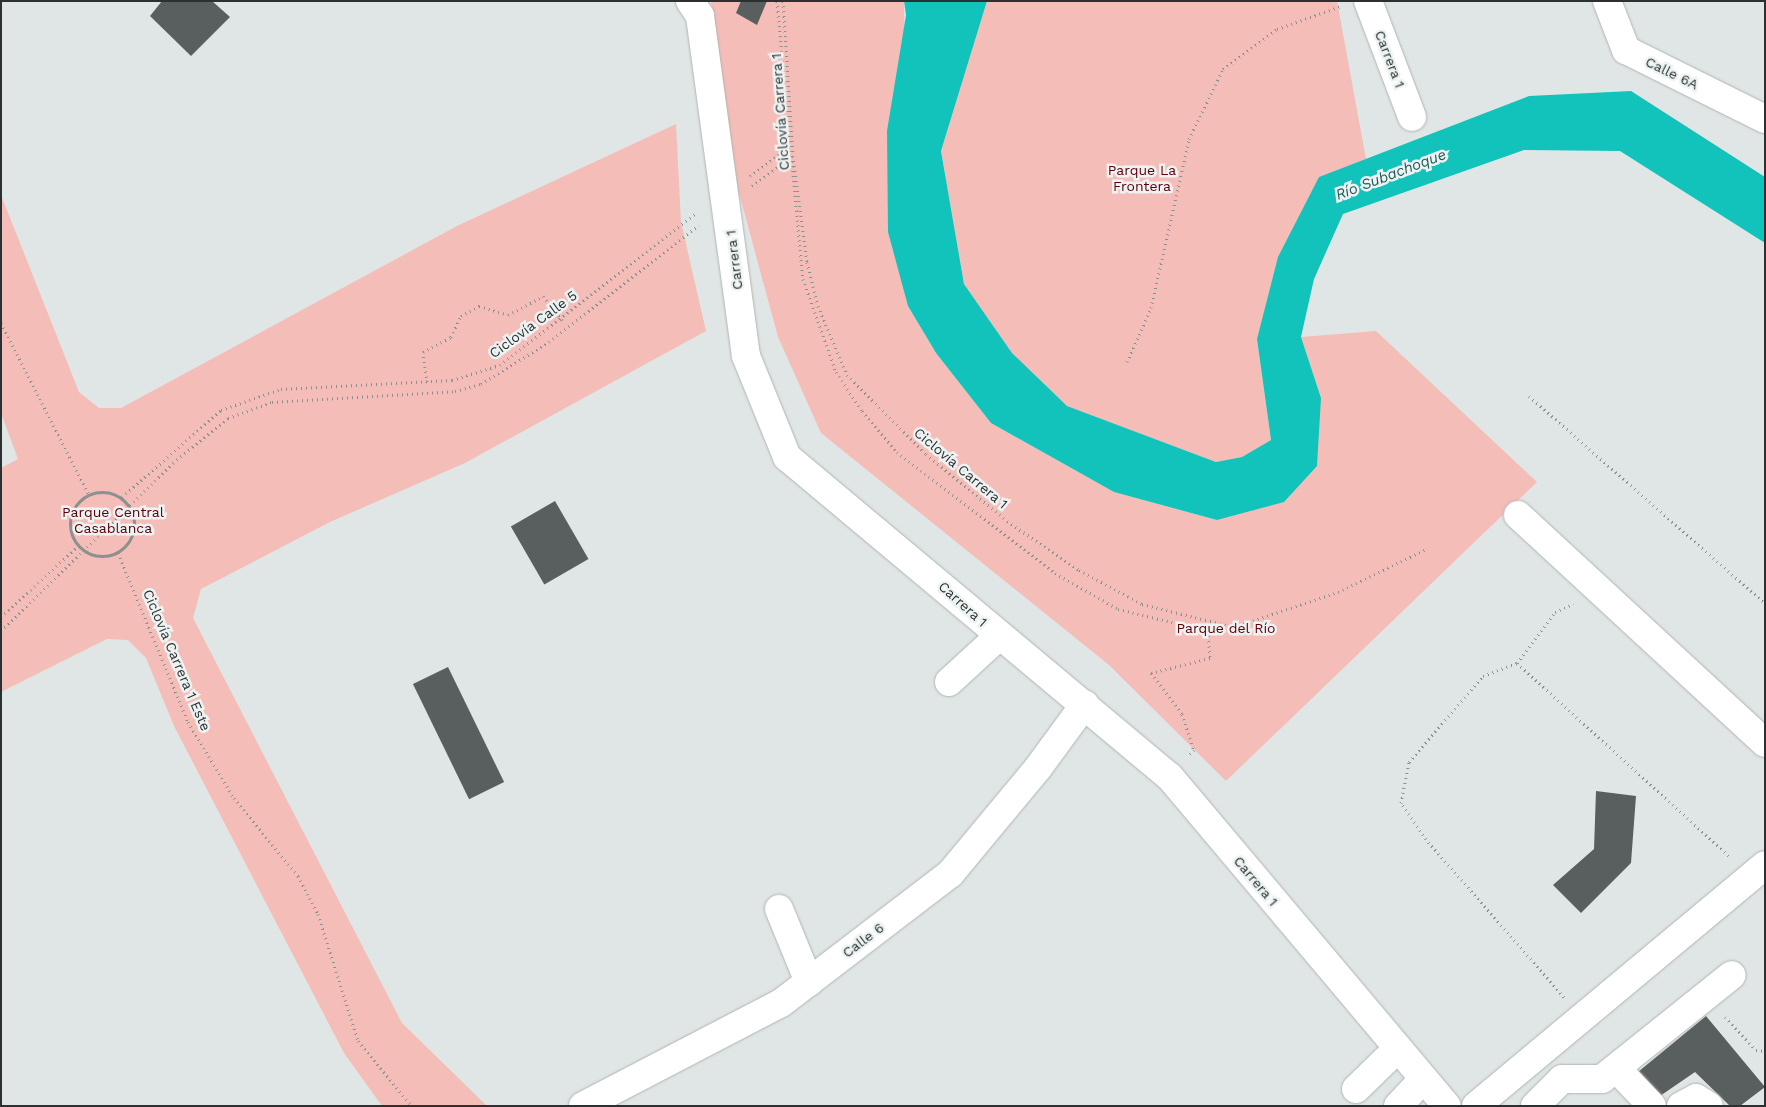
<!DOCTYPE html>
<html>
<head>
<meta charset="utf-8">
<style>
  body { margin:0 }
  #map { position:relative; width:1766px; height:1107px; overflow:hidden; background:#e0e6e5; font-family:"Work Sans",sans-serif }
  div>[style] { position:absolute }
  .green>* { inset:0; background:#f5bdb7 }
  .water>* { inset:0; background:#12c3bc }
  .building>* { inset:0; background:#595e5e; transform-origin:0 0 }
  .path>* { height:3px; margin-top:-1.5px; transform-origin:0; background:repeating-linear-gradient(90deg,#8c9090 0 1px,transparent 0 5px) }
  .path>.ring { margin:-1.5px; padding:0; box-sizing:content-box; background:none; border:3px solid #8c9090; border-radius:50% }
  .roads { filter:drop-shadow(0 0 1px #afb5b4) drop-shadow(0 0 1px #afb5b4) }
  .minor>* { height:28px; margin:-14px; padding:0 14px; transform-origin:14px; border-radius:14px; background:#fff }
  span { translate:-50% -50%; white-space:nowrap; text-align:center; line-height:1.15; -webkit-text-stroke:5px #edf3f3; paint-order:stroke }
  .street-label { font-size:14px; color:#2d3030 }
  .park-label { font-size:14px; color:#5e0007 }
  .water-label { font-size:15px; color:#1d5b57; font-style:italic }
  .frame { position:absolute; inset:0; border:2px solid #2d3030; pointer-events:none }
</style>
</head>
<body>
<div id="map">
  <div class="green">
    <i style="clip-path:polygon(711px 1px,904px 1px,908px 306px,936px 353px,991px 423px,1114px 492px,1217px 520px,1321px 398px,1301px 337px,1376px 331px,1537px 482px,1226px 781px,1109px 665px,821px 433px,778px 337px,738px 189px)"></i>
    <i style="clip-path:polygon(987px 1px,1337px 1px,1366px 159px,1319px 177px,1257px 339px,1271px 440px,1242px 457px,1216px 462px,1067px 406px,1012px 353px,964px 284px,941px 151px)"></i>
    <i style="clip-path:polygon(676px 124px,681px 222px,706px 331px,465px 463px,330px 522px,201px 589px,193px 618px,402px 1023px,487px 1106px,382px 1106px,344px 1053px,174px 726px,146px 658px,128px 640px,107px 639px,1px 692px,1px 468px,18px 459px,1px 413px,1px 195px,79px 392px,99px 408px,121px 408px,457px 226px)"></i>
  </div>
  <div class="water">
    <i style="clip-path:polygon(904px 1px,987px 1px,941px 151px,964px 284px,1012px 353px,1067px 406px,1216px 462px,1242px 457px,1271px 440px,1257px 339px,1278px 257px,1319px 177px,1529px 96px,1631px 91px,1765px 177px,1765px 243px,1620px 151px,1524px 150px,1343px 214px,1314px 279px,1301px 337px,1321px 398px,1317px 466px,1284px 502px,1217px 520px,1114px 492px,991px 423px,936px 353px,908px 306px,888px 232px,887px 131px,906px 15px)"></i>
  </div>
  <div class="building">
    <i style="clip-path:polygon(162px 1px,212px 1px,230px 17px,191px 56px,150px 16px)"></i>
    <i style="clip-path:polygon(741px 1px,767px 1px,757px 25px,736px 13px)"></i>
    <i style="left:555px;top:501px;width:67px;height:51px;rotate:60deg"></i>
    <i style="left:448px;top:667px;width:128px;height:39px;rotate:64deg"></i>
    <i style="clip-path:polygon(1596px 791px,1636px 796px,1631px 863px,1581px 913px,1553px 885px,1594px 849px)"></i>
    <i style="clip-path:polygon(1706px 1016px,1765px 1087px,1740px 1106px,1730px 1106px,1695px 1072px,1660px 1096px,1638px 1072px)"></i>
  </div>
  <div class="path">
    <i style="left:777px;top:1px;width:279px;rotate:84.7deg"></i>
    <i style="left:803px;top:279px;width:99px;rotate:70.5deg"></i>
    <i style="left:836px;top:372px;width:47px;rotate:56.3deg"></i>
    <i style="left:862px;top:411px;width:54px;rotate:49.5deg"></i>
    <i style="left:897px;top:452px;width:199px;rotate:37.4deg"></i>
    <i style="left:1055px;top:573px;width:73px;rotate:29.7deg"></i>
    <i style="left:1118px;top:609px;width:93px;rotate:13.7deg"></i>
    <i style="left:1208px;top:631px;width:27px;rotate:86deg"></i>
    <i style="left:1210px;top:658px;width:61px;rotate:165.7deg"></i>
    <i style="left:1151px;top:673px;width:51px;rotate:52.9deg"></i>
    <i style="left:1182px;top:714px;width:38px;rotate:72deg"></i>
    <i style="left:1194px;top:750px;width:8px;rotate:135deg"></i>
    <i style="left:783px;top:1px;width:155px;rotate:86.3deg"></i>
    <i style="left:793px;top:156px;width:107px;rotate:82.5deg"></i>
    <i style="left:807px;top:262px;width:45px;rotate:76deg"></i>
    <i style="left:818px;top:306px;width:75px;rotate:67.2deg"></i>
    <i style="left:847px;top:375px;width:112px;rotate:45deg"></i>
    <i style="left:926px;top:454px;width:105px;rotate:39.6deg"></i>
    <i style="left:1007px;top:521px;width:87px;rotate:34.2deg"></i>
    <i style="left:1079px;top:570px;width:72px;rotate:28.4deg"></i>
    <i style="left:1142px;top:604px;width:95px;rotate:14deg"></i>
    <i style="left:1234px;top:627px;width:110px;rotate:-18.6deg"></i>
    <i style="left:1338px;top:592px;width:98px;rotate:-26deg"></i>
    <i style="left:750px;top:176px;width:49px;rotate:-36.6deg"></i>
    <i style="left:752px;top:186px;width:47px;rotate:-36.4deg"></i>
    <i style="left:1px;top:323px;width:193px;rotate:62.9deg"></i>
    <i style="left:1127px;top:362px;width:59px;rotate:-66deg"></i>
    <i style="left:1151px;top:308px;width:173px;rotate:-77.3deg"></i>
    <i style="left:1189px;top:139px;width:78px;rotate:-64.1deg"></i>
    <i style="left:1223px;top:69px;width:67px;rotate:-36.5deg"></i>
    <i style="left:1277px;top:29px;width:68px;rotate:-19.8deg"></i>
    <i style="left:427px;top:382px;width:30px;rotate:-98deg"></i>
    <i style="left:423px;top:352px;width:32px;rotate:-28deg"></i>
    <i style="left:451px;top:337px;width:23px;rotate:-65deg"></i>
    <i style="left:461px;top:316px;width:21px;rotate:-29deg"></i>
    <i style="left:479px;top:306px;width:30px;rotate:17deg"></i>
    <i style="left:508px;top:315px;width:40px;rotate:-28deg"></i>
    <i style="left:543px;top:296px;width:31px;rotate:52deg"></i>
    <i style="left:1529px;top:396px;width:314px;rotate:41.3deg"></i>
    <i class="ring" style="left:70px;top:492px;width:61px;height:61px"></i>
    <i style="left:122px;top:497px;width:132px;rotate:-41.3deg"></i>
    <i style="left:221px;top:410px;width:64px;rotate:-19.3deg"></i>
    <i style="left:281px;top:389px;width:171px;rotate:-3deg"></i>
    <i style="left:452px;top:380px;width:50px;rotate:-17.4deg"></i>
    <i style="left:500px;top:365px;width:249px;rotate:-37.8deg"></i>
    <i style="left:118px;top:553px;width:183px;rotate:67.5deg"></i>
    <i style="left:188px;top:722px;width:89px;rotate:58.8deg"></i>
    <i style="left:234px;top:798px;width:101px;rotate:50.6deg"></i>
    <i style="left:298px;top:876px;width:43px;rotate:62.2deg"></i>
    <i style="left:318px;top:914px;width:133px;rotate:72.5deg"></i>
    <i style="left:358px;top:1041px;width:85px;rotate:50.3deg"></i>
    <i style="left:1px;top:617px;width:105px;rotate:-42.7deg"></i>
    <i style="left:1px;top:631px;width:240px;rotate:-44.3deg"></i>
    <i style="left:173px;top:463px;width:71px;rotate:-39.3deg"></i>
    <i style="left:228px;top:418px;width:47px;rotate:-20deg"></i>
    <i style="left:272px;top:402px;width:183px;rotate:-3.4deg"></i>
    <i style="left:455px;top:391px;width:27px;rotate:-15deg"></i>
    <i style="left:481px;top:384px;width:80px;rotate:-31.7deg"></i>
    <i style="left:549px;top:342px;width:190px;rotate:-38deg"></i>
    <i style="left:1517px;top:663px;width:288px;rotate:42.3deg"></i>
    <i style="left:1564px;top:997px;width:205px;rotate:-131.2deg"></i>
    <i style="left:1429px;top:843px;width:49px;rotate:-125deg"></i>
    <i style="left:1401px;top:803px;width:42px;rotate:-79deg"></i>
    <i style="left:1409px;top:762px;width:113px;rotate:-49.3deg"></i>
    <i style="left:1483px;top:676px;width:36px;rotate:-21deg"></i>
    <i style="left:1517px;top:663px;width:64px;rotate:-53.3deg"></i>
    <i style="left:1555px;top:612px;width:20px;rotate:-24deg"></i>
    <i style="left:1725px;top:1017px;width:45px;rotate:46.8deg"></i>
    <i style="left:1756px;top:1050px;width:9px;rotate:6deg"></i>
  </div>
  <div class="roads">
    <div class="minor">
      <i style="left:690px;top:1px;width:18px;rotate:56deg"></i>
      <i style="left:700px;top:16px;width:343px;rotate:82.3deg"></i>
      <i style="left:746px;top:356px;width:109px;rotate:67.9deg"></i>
      <i style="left:787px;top:457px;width:498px;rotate:39.9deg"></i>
      <i style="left:1169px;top:776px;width:431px;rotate:49.9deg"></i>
      <i style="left:1368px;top:1px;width:124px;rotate:69.2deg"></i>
      <i style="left:1607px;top:1px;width:53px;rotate:68.8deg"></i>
      <i style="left:1626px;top:50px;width:155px;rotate:26.4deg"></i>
      <i style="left:1518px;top:515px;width:336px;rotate:42.7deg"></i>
      <i style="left:949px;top:682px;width:68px;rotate:-42.6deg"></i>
      <i style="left:779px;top:909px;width:79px;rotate:67.7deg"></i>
      <i style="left:1616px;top:1068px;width:52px;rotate:46.5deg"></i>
      <i style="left:1356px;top:1089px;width:57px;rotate:-44.3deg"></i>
      <i style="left:583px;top:1106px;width:223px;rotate:-27.5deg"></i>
      <i style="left:781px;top:1003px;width:213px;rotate:-37.4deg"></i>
      <i style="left:950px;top:874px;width:138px;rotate:-50.3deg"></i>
      <i style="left:1038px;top:768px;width:79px;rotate:-53.7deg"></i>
      <i style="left:1398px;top:1106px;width:37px;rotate:-47deg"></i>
      <i style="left:1476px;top:1106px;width:376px;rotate:-39.8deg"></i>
      <i style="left:1535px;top:1106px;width:38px;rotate:-45deg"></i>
      <i style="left:1562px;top:1079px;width:40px"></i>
      <i style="left:1602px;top:1079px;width:166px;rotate:-38.7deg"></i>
      <i style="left:1681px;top:1106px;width:17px;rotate:-28deg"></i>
      <i style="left:1696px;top:1098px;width:15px;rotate:32deg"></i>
    </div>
  </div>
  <div class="street-label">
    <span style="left:1390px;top:59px;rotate:69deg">Carrera 1</span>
    <span style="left:1672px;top:73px;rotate:26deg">Calle 6A</span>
    <span style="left:780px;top:112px;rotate:-94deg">Ciclovía Carrera 1</span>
    <span style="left:734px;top:260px;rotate:-97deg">Carrera 1</span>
    <span style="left:533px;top:324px;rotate:-36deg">Ciclovía Calle 5</span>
    <span style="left:961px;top:468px;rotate:40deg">Ciclovía Carrera 1</span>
    <span style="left:963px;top:604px;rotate:42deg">Carrera 1</span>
    <span style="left:177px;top:660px;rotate:67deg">Ciclovía Carrera 1 Este</span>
    <span style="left:1256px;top:881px;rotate:50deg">Carrera 1</span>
    <span style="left:863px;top:940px;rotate:-37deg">Calle 6</span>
  </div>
  <div class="park-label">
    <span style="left:1142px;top:178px">Parque La<br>Frontera</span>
    <span style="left:113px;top:520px">Parque Central<br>Casablanca</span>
    <span style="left:1226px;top:628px">Parque del Río</span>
  </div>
  <div class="water-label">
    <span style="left:1391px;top:175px;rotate:-21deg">Río Subachoque</span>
  </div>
  <div class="frame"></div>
</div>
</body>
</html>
